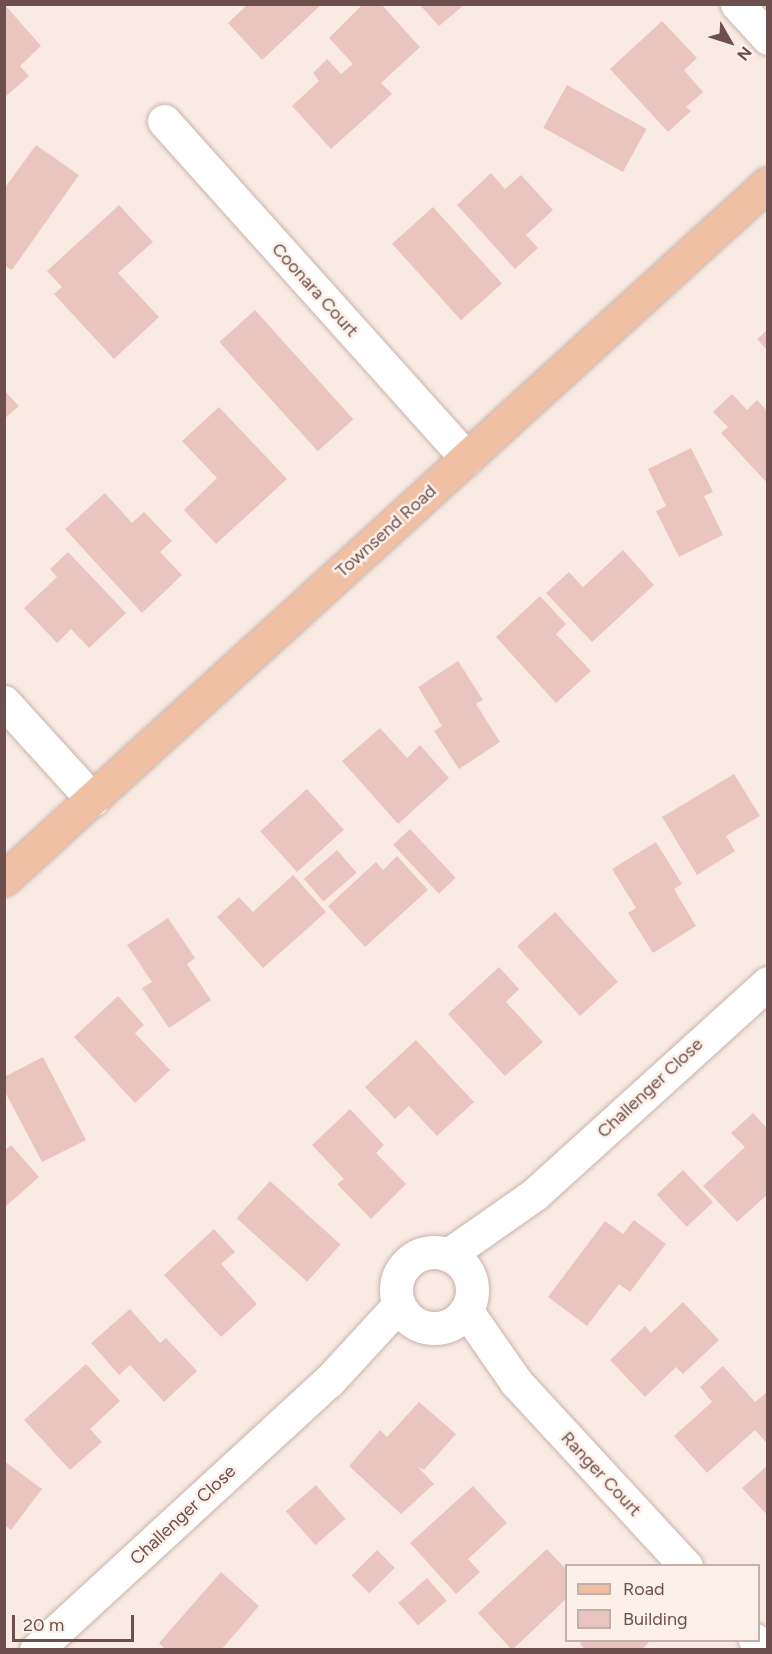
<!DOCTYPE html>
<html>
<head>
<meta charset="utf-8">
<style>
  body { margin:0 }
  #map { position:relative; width:772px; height:1654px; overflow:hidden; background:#f9ebe4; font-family:Figtree,sans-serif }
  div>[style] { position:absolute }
  .building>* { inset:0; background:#eac5bf; transform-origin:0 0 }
  .roads { filter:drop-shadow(0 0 2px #c8b2ac) drop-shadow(0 0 2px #c8b2ac) }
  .minor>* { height:33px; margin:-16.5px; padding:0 16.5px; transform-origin:16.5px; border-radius:16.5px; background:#fff }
  .minor>.ring { margin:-16.5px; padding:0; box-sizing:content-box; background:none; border:33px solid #fff; border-radius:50% }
  .major>* { height:33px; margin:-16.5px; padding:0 16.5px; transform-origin:16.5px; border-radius:16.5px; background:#efc0a4 }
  span { translate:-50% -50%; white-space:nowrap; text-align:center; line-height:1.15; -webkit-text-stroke:5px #fcf0e9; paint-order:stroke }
  .street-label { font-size:18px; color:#6d504d }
  .frame { position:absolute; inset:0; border:6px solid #6d504d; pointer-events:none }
  .legend { position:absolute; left:565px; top:1564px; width:195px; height:78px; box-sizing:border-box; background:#fcf0e9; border:2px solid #c3b0ab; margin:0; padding:8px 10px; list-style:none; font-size:18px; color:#6d504d }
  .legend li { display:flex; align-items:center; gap:12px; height:30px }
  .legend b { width:30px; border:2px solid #c3b0ab }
  .north { position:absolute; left:700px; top:12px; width:60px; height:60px; -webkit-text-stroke:4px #fcf0e9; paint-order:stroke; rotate:129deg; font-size:16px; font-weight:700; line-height:24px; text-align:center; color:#6d504d }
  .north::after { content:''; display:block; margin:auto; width:21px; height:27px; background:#6d504d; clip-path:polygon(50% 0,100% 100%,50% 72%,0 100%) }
  .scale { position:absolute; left:12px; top:1615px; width:122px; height:27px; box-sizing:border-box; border:3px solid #6d504d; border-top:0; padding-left:8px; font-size:18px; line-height:21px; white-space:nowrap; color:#6d504d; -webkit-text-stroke:4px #fcf0e9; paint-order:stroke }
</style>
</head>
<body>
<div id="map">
  <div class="building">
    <i style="clip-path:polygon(248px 4px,322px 4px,262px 60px,228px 23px)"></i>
    <i style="clip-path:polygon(363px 4px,381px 4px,420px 47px,381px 83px,392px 94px,331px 149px,292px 106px,319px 81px,313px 73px,327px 59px,341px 74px,353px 64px,329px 38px)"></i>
    <i style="clip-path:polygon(420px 5px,464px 5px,439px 26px)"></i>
    <i style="clip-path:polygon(6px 6px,41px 46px,20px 66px,29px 76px,4px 98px)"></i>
    <i style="clip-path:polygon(662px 21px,697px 58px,684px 70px,703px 92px,686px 107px,691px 111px,668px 132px,610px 69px)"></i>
    <i style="left:567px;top:85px;width:91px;height:49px;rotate:29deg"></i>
    <i style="clip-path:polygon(36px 145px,79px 175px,12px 270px,4px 265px,4px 189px)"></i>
    <i style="clip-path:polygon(491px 173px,505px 189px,521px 175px,553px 210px,526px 235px,538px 248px,515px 269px,457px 205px)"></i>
    <i style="clip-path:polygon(119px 205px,153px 242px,118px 273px,159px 317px,114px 359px,54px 294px,62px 287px,47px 271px)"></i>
    <i style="left:433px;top:207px;width:103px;height:55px;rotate:48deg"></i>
    <i style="left:255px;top:310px;width:147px;height:48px;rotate:48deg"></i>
    <i style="clip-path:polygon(768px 329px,768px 351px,757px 339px)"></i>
    <i style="clip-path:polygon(4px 390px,19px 406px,4px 419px)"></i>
    <i style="clip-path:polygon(732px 394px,747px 410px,757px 400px,768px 412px,768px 484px,721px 433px,728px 427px,713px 412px)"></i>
    <i style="clip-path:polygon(219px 407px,287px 479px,216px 544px,184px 510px,217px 478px,182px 441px)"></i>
    <i style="clip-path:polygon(691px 448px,713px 492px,704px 496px,723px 535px,679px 557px,656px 511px,666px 506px,648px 469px)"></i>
    <i style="clip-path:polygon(105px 493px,132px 523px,144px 512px,172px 541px,160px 552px,182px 575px,142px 613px,65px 529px)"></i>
    <i style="clip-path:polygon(623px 550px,654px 585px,592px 642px,546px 593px,569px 572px,583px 587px)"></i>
    <i style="clip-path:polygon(68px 552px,126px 613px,89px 648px,71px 629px,57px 643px,24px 608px,57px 577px,50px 569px)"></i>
    <i style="clip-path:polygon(540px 596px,566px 624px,556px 634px,591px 671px,556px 703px,496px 637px)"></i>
    <i style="clip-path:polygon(458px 661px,483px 700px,476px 704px,500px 742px,459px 769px,434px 731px,442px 726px,418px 687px)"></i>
    <i style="clip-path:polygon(380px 728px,407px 758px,420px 745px,449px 778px,398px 824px,342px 761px)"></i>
    <i style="clip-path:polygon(734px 774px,760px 816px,726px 836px,735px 851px,697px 875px,662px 817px)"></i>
    <i style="left:307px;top:789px;width:55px;height:63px;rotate:48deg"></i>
    <i style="left:410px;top:829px;width:67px;height:23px;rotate:47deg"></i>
    <i style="clip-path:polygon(656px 842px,682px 884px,674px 889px,696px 926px,653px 953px,628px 913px,636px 908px,612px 869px)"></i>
    <i style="left:337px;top:850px;width:30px;height:44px;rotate:49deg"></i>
    <i style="clip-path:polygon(397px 856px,428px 890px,365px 947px,328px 906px,376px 862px,383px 870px)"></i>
    <i style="clip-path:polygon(293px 875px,326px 912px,263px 968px,217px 917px,239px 897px,253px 912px)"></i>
    <i style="left:555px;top:912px;width:94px;height:51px;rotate:48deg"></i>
    <i style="clip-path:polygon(168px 918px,195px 958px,187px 964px,211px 1000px,169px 1028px,142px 988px,152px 982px,127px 945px)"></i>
    <i style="clip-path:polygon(499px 967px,519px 989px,506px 1002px,543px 1042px,505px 1076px,448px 1014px)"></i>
    <i style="clip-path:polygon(118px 996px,144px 1025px,135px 1033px,170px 1070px,135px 1103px,74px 1037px)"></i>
    <i style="clip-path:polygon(416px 1040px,474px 1102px,437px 1136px,409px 1106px,395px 1119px,365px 1087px)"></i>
    <i style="clip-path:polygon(43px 1057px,86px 1140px,42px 1162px,4px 1090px,4px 1077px)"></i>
    <i style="clip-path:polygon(350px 1109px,384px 1145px,376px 1153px,406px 1184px,371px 1219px,337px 1184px,344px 1179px,312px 1145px)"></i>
    <i style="clip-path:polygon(753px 1113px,768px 1129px,768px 1194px,737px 1222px,703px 1186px,745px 1147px,731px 1133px)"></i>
    <i style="clip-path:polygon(11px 1145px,39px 1177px,4px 1208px,4px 1151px)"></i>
    <i style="left:683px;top:1170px;width:44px;height:36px;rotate:47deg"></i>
    <i style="left:270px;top:1181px;width:95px;height:50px;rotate:42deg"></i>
    <i style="clip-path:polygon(634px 1220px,666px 1244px,630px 1292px,619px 1284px,587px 1326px,548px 1297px,605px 1221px,623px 1234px)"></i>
    <i style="clip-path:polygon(214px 1229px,235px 1252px,221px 1264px,257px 1304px,221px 1337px,164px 1275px)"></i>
    <i style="clip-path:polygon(683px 1302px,719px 1340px,683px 1374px,676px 1367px,645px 1397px,610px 1360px,645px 1326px,651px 1333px)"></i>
    <i style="clip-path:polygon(130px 1309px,160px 1343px,166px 1338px,197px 1371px,164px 1402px,130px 1365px,119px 1375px,91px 1343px)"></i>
    <i style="clip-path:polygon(86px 1364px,120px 1401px,90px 1429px,102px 1442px,70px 1470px,24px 1420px)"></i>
    <i style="clip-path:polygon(723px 1366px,755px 1402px,768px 1391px,768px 1440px,766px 1442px,755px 1430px,707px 1473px,674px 1436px,712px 1402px,700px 1387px)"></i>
    <i style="clip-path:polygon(419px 1402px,456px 1434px,424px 1470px,418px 1467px,434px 1484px,401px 1514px,349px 1466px,380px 1430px,387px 1437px)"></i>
    <i style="clip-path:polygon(4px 1461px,42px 1489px,11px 1530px,4px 1525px)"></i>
    <i style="clip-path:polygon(768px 1465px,768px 1516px,742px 1488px)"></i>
    <i style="left:316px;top:1485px;width:45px;height:40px;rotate:49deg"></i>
    <i style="clip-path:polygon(473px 1486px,507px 1523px,468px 1559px,480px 1572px,456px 1594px,410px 1543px)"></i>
    <i style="clip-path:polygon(547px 1549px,566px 1569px,566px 1599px,512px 1650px,478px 1613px)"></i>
    <i style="left:377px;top:1550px;width:25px;height:36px;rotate:45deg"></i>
    <i style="clip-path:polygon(221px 1572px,259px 1606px,221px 1650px,166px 1650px,159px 1643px)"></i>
    <i style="left:427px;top:1578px;width:30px;height:38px;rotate:49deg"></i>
    <i style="clip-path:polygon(583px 1640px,647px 1640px,649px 1642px,642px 1650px,586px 1650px,580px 1644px)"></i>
  </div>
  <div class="roads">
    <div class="minor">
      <i style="left:737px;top:4px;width:46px;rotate:47.6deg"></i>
      <i style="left:164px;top:121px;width:453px;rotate:48.1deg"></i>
      <i style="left:4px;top:702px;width:132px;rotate:47.8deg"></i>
      <i class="ring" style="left:396px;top:1252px;width:43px;height:43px"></i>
      <i style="left:448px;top:1255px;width:106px;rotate:-35deg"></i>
      <i style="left:535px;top:1194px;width:314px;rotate:-42.2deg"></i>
      <i style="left:466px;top:1310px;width:88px;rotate:55.2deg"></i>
      <i style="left:516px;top:1382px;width:251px;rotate:47.3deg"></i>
      <i style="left:755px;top:1640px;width:13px;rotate:48deg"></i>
      <i style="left:36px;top:1650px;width:398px;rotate:-42.6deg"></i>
      <i style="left:329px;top:1381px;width:103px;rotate:-47.4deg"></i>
    </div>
    <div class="major">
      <i style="left:4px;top:879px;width:1033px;rotate:-42.33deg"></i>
    </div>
  </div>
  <div class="street-label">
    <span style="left:315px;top:290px;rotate:48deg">Coonara Court</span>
    <span style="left:386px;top:531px;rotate:-42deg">Townsend Road</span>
    <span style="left:650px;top:1088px;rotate:-43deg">Challenger Close</span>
    <span style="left:601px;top:1474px;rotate:47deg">Ranger Court</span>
    <span style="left:183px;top:1515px;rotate:-43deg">Challenger Close</span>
  </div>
  <div class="frame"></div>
  <ul class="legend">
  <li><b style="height:8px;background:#efc0a4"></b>Road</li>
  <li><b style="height:16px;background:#eac5bf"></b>Building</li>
  </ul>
  <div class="north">N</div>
  <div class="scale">20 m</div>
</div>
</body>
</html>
